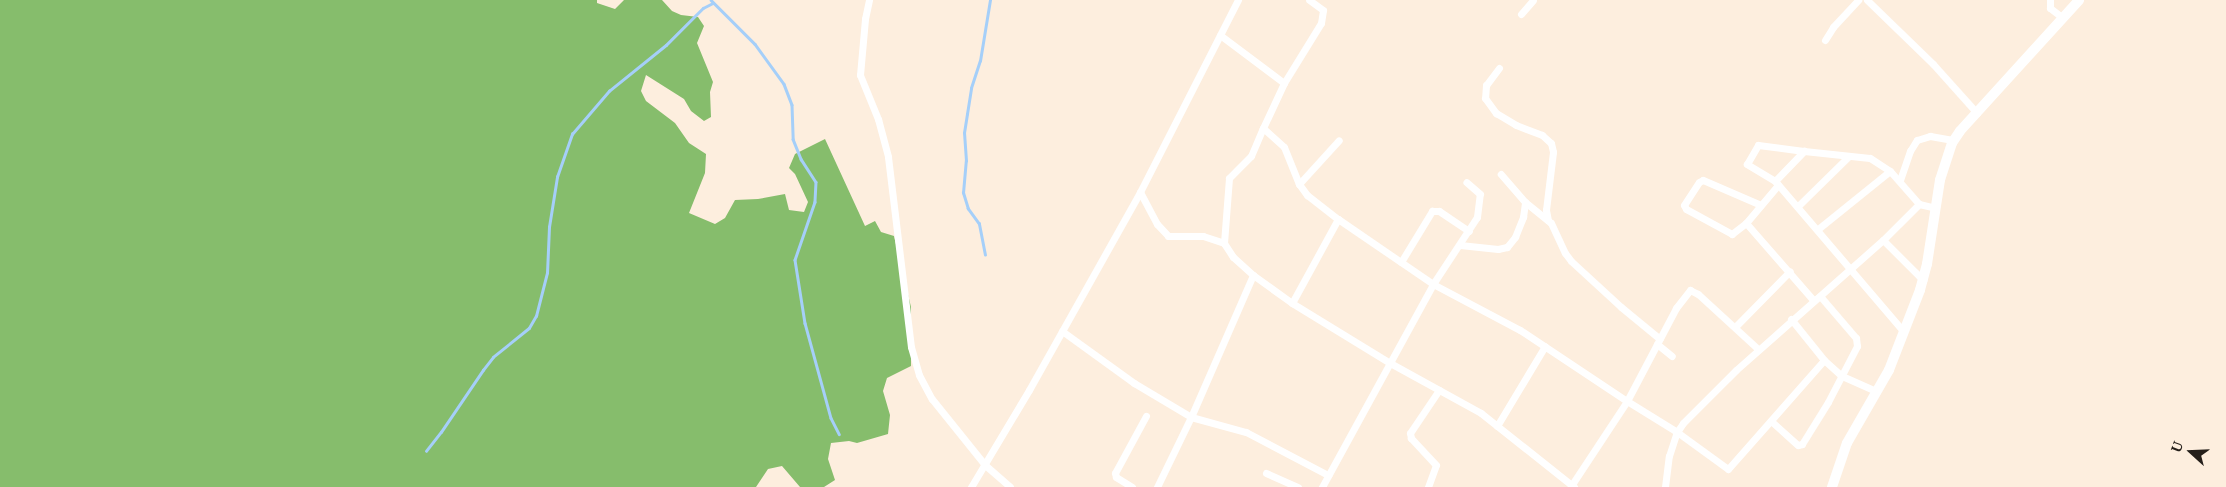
<!DOCTYPE html>
<html>
<head>
<meta charset="utf-8">
<style>
  body { margin:0 }
  #map { position:relative; width:2226px; height:487px; overflow:hidden; background:#fdeede; font-family:"PT Serif",serif }
  div>[style] { position:absolute }
  .forest>* { inset:0; background:#86bd6c }
  .stream>* { height:2.5px; margin:-1.25px; padding:0 1.25px; transform-origin:1.25px; border-radius:1.25px; background:#a5cff9 }
  .street>* { height:7px; margin:-3.5px; padding:0 3.5px; transform-origin:3.5px; border-radius:3.5px; background:#fff }
  .secondary>* { height:10px; margin:-5px; padding:0 5px; transform-origin:5px; border-radius:5px; background:#fff }
  span { translate:-50% -50%; white-space:nowrap; text-align:center; line-height:1.15; -webkit-text-stroke:4px #fdeede; paint-order:stroke }
  .north { position:absolute; left:2166px; top:427px; width:50px; height:50px; -webkit-text-stroke:4px #fdeede; paint-order:stroke; rotate:290deg; font-size:14px; font-weight:700; line-height:20px; text-align:center; color:#251f1a }
  .north::after { content:''; display:block; margin:auto; width:18px; height:22px; background:#251f1a; clip-path:polygon(50% 0,100% 100%,50% 72%,0 100%) }
</style>
</head>
<body>
<div id="map">
  <div class="forest">
    <i style="clip-path:polygon(0 0,597px 0,597px 3px,615px 9px,624px 0,662px 0,672px 11px,681px 15px,698px 17px,704px 26px,697px 43px,713px 82px,710px 92px,711px 117px,704px 121px,691px 111px,684px 99px,646px 75px,641px 91px,646px 101px,675px 123px,689px 143px,706px 154px,705px 173px,689px 213px,715px 224px,725px 218px,735px 200px,758px 199px,785px 194px,789px 210px,804px 212px,808px 202px,795px 174px,789px 168px,795px 154px,825px 139px,865px 226px,875px 221px,881px 232px,894px 236px,911px 307px,911px 366px,887px 378px,883px 391px,890px 415px,888px 434px,857px 443px,849px 441px,831px 443px,828px 459px,835px 480px,824px 487px,800px 487px,782px 466px,768px 469px,756px 487px,0 487px)"></i>
  </div>
  <div class="stream">
    <i style="left:711px;top:0;width:62px;rotate:45deg"></i>
    <i style="left:755px;top:44px;width:49px;rotate:54.1deg"></i>
    <i style="left:784px;top:84px;width:22px;rotate:69deg"></i>
    <i style="left:792px;top:105px;width:34px;rotate:88deg"></i>
    <i style="left:793px;top:139px;width:22px;rotate:68deg"></i>
    <i style="left:801px;top:159px;width:27px;rotate:57deg"></i>
    <i style="left:816px;top:182px;width:20px;rotate:93deg"></i>
    <i style="left:815px;top:202px;width:61px;rotate:109deg"></i>
    <i style="left:795px;top:260px;width:64px;rotate:81deg"></i>
    <i style="left:805px;top:323px;width:98px;rotate:74.7deg"></i>
    <i style="left:831px;top:418px;width:18px;rotate:63deg"></i>
    <i style="left:985px;top:255px;width:32px;rotate:-101deg"></i>
    <i style="left:979px;top:224px;width:19px;rotate:-126deg"></i>
    <i style="left:968px;top:209px;width:17px;rotate:-107deg"></i>
    <i style="left:963px;top:193px;width:32px;rotate:-85deg"></i>
    <i style="left:966px;top:161px;width:28px;rotate:-94deg"></i>
    <i style="left:964px;top:133px;width:19px;rotate:-81deg"></i>
    <i style="left:967px;top:114px;width:26px;rotate:-81deg"></i>
    <i style="left:971px;top:88px;width:28px;rotate:-72deg"></i>
    <i style="left:980px;top:61px;width:62px;rotate:-80.7deg"></i>
    <i style="left:426px;top:451px;width:24px;rotate:-52deg"></i>
    <i style="left:441px;top:432px;width:75px;rotate:-55.9deg"></i>
    <i style="left:483px;top:370px;width:16px;rotate:-52deg"></i>
    <i style="left:493px;top:357px;width:46px;rotate:-38.9deg"></i>
    <i style="left:529px;top:328px;width:14px;rotate:-60deg"></i>
    <i style="left:536px;top:316px;width:44px;rotate:-75.7deg"></i>
    <i style="left:547px;top:273px;width:46px;rotate:-87.5deg"></i>
    <i style="left:549px;top:227px;width:51px;rotate:-80.9deg"></i>
    <i style="left:557px;top:177px;width:46px;rotate:-70.8deg"></i>
    <i style="left:572px;top:134px;width:57px;rotate:-49.3deg"></i>
    <i style="left:609px;top:91px;width:73px;rotate:-38.9deg"></i>
    <i style="left:666px;top:45px;width:52px;rotate:-45deg"></i>
    <i style="left:703px;top:8px;width:11px;rotate:-27deg"></i>
  </div>
  <div class="street">
    <i style="left:869px;top:0;width:19px;rotate:102deg"></i>
    <i style="left:865px;top:19px;width:56px;rotate:95.1deg"></i>
    <i style="left:860px;top:75px;width:48px;rotate:67.8deg"></i>
    <i style="left:878px;top:119px;width:39px;rotate:75deg"></i>
    <i style="left:888px;top:157px;width:191px;rotate:83.1deg"></i>
    <i style="left:911px;top:347px;width:29px;rotate:74deg"></i>
    <i style="left:919px;top:375px;width:27px;rotate:62deg"></i>
    <i style="left:932px;top:399px;width:85px;rotate:51.2deg"></i>
    <i style="left:985px;top:465px;width:33px;rotate:41deg"></i>
    <i style="left:1867px;top:0;width:92px;rotate:44.1deg"></i>
    <i style="left:1933px;top:64px;width:66px;rotate:48.1deg"></i>
    <i style="left:2050px;top:0;width:8px;rotate:90deg"></i>
    <i style="left:2050px;top:8px;width:16px;rotate:38deg"></i>
    <i style="left:1521px;top:14px;width:18px;rotate:-49deg"></i>
    <i style="left:1220px;top:35px;width:80px;rotate:36.9deg"></i>
    <i style="left:1284px;top:83px;width:50px;rotate:115deg"></i>
    <i style="left:1825px;top:40px;width:15px;rotate:-58deg"></i>
    <i style="left:1833px;top:27px;width:37px;rotate:-47deg"></i>
    <i style="left:1499px;top:68px;width:21px;rotate:127deg"></i>
    <i style="left:1486px;top:85px;width:13px;rotate:94deg"></i>
    <i style="left:1485px;top:98px;width:19px;rotate:54deg"></i>
    <i style="left:1496px;top:113px;width:23px;rotate:31deg"></i>
    <i style="left:1516px;top:125px;width:28px;rotate:21deg"></i>
    <i style="left:1542px;top:135px;width:12px;rotate:42deg"></i>
    <i style="left:1551px;top:143px;width:9px;rotate:77deg"></i>
    <i style="left:1553px;top:152px;width:58px;rotate:96.9deg"></i>
    <i style="left:1546px;top:210px;width:10px;rotate:79deg"></i>
    <i style="left:1284px;top:83px;width:70px;rotate:-58.3deg"></i>
    <i style="left:1321px;top:23px;width:13px;rotate:-81deg"></i>
    <i style="left:1323px;top:10px;width:17px;rotate:-144deg"></i>
    <i style="left:1900px;top:180px;width:31px;rotate:-71deg"></i>
    <i style="left:1910px;top:151px;width:13px;rotate:-58deg"></i>
    <i style="left:1917px;top:140px;width:14px;rotate:-17deg"></i>
    <i style="left:1930px;top:136px;width:23px;rotate:10deg"></i>
    <i style="left:1775px;top:181px;width:33px;rotate:-149deg"></i>
    <i style="left:1747px;top:164px;width:22px;rotate:-60deg"></i>
    <i style="left:1758px;top:145px;width:46px;rotate:7.4deg"></i>
    <i style="left:1299px;top:184px;width:59px;rotate:-47.7deg"></i>
    <i style="left:1778px;top:185px;width:50px;rotate:130.1deg"></i>
    <i style="left:1746px;top:223px;width:103px;rotate:48.9deg"></i>
    <i style="left:1140px;top:192px;width:36px;rotate:62deg"></i>
    <i style="left:1157px;top:224px;width:16px;rotate:47deg"></i>
    <i style="left:1168px;top:236px;width:35px"></i>
    <i style="left:1203px;top:236px;width:22px;rotate:18deg"></i>
    <i style="left:1525px;top:202px;width:33px;rotate:39deg"></i>
    <i style="left:1551px;top:223px;width:33px;rotate:65deg"></i>
    <i style="left:1565px;top:253px;width:10px;rotate:53deg"></i>
    <i style="left:1571px;top:261px;width:68px;rotate:42.6deg"></i>
    <i style="left:1621px;top:307px;width:50px;rotate:39.4deg"></i>
    <i style="left:1798px;top:206px;width:71px;rotate:-44.4deg"></i>
    <i style="left:1746px;top:223px;width:18px;rotate:142deg"></i>
    <i style="left:1732px;top:234px;width:52px;rotate:-151.5deg"></i>
    <i style="left:1686px;top:209px;width:4px;rotate:-117deg"></i>
    <i style="left:1684px;top:205px;width:27px;rotate:-57deg"></i>
    <i style="left:1699px;top:182px;width:4px;rotate:-27deg"></i>
    <i style="left:1703px;top:180px;width:63px;rotate:23.3deg"></i>
    <i style="left:1818px;top:229px;width:92px;rotate:-38.9deg"></i>
    <i style="left:1883px;top:240px;width:57px;rotate:45deg"></i>
    <i style="left:1460px;top:245px;width:38px;rotate:6deg"></i>
    <i style="left:1498px;top:249px;width:9px;rotate:-13deg"></i>
    <i style="left:1507px;top:247px;width:13px;rotate:-51deg"></i>
    <i style="left:1515px;top:237px;width:22px;rotate:-68deg"></i>
    <i style="left:1523px;top:217px;width:15px;rotate:-82deg"></i>
    <i style="left:1525px;top:202px;width:37px;rotate:-131deg"></i>
    <i style="left:1401px;top:262px;width:60px;rotate:-58.7deg"></i>
    <i style="left:1432px;top:211px;width:7px"></i>
    <i style="left:1439px;top:211px;width:36px;rotate:34deg"></i>
    <i style="left:1292px;top:303px;width:96px;rotate:-61.3deg"></i>
    <i style="left:1791px;top:319px;width:53px;rotate:51.2deg"></i>
    <i style="left:1824px;top:360px;width:24px;rotate:42deg"></i>
    <i style="left:1842px;top:376px;width:37px;rotate:24deg"></i>
    <i style="left:1735px;top:327px;width:78px;rotate:-45.5deg"></i>
    <i style="left:1062px;top:331px;width:89px;rotate:35.8deg"></i>
    <i style="left:1134px;top:383px;width:66px;rotate:30.8deg"></i>
    <i style="left:1191px;top:417px;width:57px;rotate:15.3deg"></i>
    <i style="left:1246px;top:432px;width:93px;rotate:27.7deg"></i>
    <i style="left:1904px;top:332px;width:199px;rotate:-130.5deg"></i>
    <i style="left:1775px;top:181px;width:42px;rotate:-46deg"></i>
    <i style="left:1804px;top:151px;width:66px;rotate:6.1deg"></i>
    <i style="left:1870px;top:158px;width:24px;rotate:33deg"></i>
    <i style="left:1890px;top:171px;width:44px;rotate:48.7deg"></i>
    <i style="left:1919px;top:204px;width:17px;rotate:13deg"></i>
    <i style="left:1657px;top:344px;width:19px;rotate:39deg"></i>
    <i style="left:1771px;top:421px;width:36px;rotate:42deg"></i>
    <i style="left:1798px;top:445px;width:4px;rotate:-14deg"></i>
    <i style="left:1802px;top:444px;width:49px;rotate:-58.2deg"></i>
    <i style="left:1828px;top:402px;width:63px;rotate:-62.6deg"></i>
    <i style="left:1857px;top:346px;width:8px;rotate:-97deg"></i>
    <i style="left:1856px;top:338px;width:55px;rotate:-130.6deg"></i>
    <i style="left:1497px;top:426px;width:93px;rotate:-59deg"></i>
    <i style="left:1266px;top:473px;width:35px;rotate:24deg"></i>
    <i style="left:1571px;top:486px;width:102px;rotate:-56.6deg"></i>
    <i style="left:1627px;top:401px;width:59px;rotate:31.8deg"></i>
    <i style="left:1677px;top:432px;width:11px;rotate:-56deg"></i>
    <i style="left:1683px;top:423px;width:75px;rotate:-45deg"></i>
    <i style="left:1736px;top:370px;width:196px;rotate:-41.5deg"></i>
    <i style="left:1883px;top:240px;width:51px;rotate:-45deg"></i>
    <i style="left:971px;top:487px;width:113px;rotate:-59.1deg"></i>
    <i style="left:1029px;top:390px;width:227px;rotate:-60.7deg"></i>
    <i style="left:1140px;top:192px;width:216px;rotate:-63deg"></i>
    <i style="left:1132px;top:487px;width:19px;rotate:-148deg"></i>
    <i style="left:1116px;top:477px;width:4px;rotate:-104deg"></i>
    <i style="left:1115px;top:473px;width:65px;rotate:-61.5deg"></i>
    <i style="left:1157px;top:487px;width:78px;rotate:-64.1deg"></i>
    <i style="left:1191px;top:417px;width:155px;rotate:-66.4deg"></i>
    <i style="left:1322px;top:487px;width:231px;rotate:-61.3deg"></i>
    <i style="left:1433px;top:284px;width:80px;rotate:-56.7deg"></i>
    <i style="left:1477px;top:217px;width:23px;rotate:-83deg"></i>
    <i style="left:1480px;top:194px;width:18px;rotate:-139deg"></i>
    <i style="left:1428px;top:487px;width:23px;rotate:-70deg"></i>
    <i style="left:1436px;top:465px;width:37px;rotate:-133deg"></i>
    <i style="left:1411px;top:438px;width:5px;rotate:-101deg"></i>
    <i style="left:1410px;top:433px;width:52px;rotate:-56deg"></i>
    <i style="left:1574px;top:487px;width:119px;rotate:-141.5deg"></i>
    <i style="left:1481px;top:413px;width:104px;rotate:-151.2deg"></i>
    <i style="left:1390px;top:363px;width:115px;rotate:-148.5deg"></i>
    <i style="left:1292px;top:303px;width:48px;rotate:-144.3deg"></i>
    <i style="left:1253px;top:275px;width:27px;rotate:-138deg"></i>
    <i style="left:1233px;top:257px;width:17px;rotate:-123deg"></i>
    <i style="left:1224px;top:243px;width:65px;rotate:-85.6deg"></i>
    <i style="left:1229px;top:178px;width:31px;rotate:-45deg"></i>
    <i style="left:1251px;top:156px;width:30px;rotate:-67deg"></i>
    <i style="left:1263px;top:128px;width:28px;rotate:42deg"></i>
    <i style="left:1284px;top:147px;width:40px;rotate:68deg"></i>
    <i style="left:1299px;top:184px;width:14px;rotate:54deg"></i>
    <i style="left:1307px;top:195px;width:39px;rotate:38deg"></i>
    <i style="left:1338px;top:219px;width:115px;rotate:34.4deg"></i>
    <i style="left:1433px;top:284px;width:98px;rotate:27.9deg"></i>
    <i style="left:1520px;top:330px;width:128px;rotate:33.6deg"></i>
    <i style="left:1627px;top:401px;width:105px;rotate:-62.2deg"></i>
    <i style="left:1676px;top:308px;width:23px;rotate:-52deg"></i>
    <i style="left:1690px;top:290px;width:9px;rotate:27deg"></i>
    <i style="left:1698px;top:294px;width:81px;rotate:42.5deg"></i>
    <i style="left:1665px;top:487px;width:31px;rotate:-83deg"></i>
    <i style="left:1669px;top:456px;width:25px;rotate:-72deg"></i>
    <i style="left:1677px;top:432px;width:63px;rotate:36deg"></i>
    <i style="left:1728px;top:469px;width:145px;rotate:-48.6deg"></i>
  </div>
  <div class="secondary">
    <i style="left:1832px;top:487px;width:46px;rotate:-71.2deg"></i>
    <i style="left:1847px;top:443px;width:84px;rotate:-60.1deg"></i>
    <i style="left:1889px;top:370px;width:86px;rotate:-68.8deg"></i>
    <i style="left:1920px;top:290px;width:27px;rotate:-75deg"></i>
    <i style="left:1927px;top:264px;width:85px;rotate:-81.2deg"></i>
    <i style="left:1940px;top:180px;width:39px;rotate:-72deg"></i>
    <i style="left:1952px;top:143px;width:14px;rotate:-56deg"></i>
    <i style="left:1960px;top:131px;width:177px;rotate:-47.7deg"></i>
  </div>
  <div class="north">U</div>
</div>
</body>
</html>
